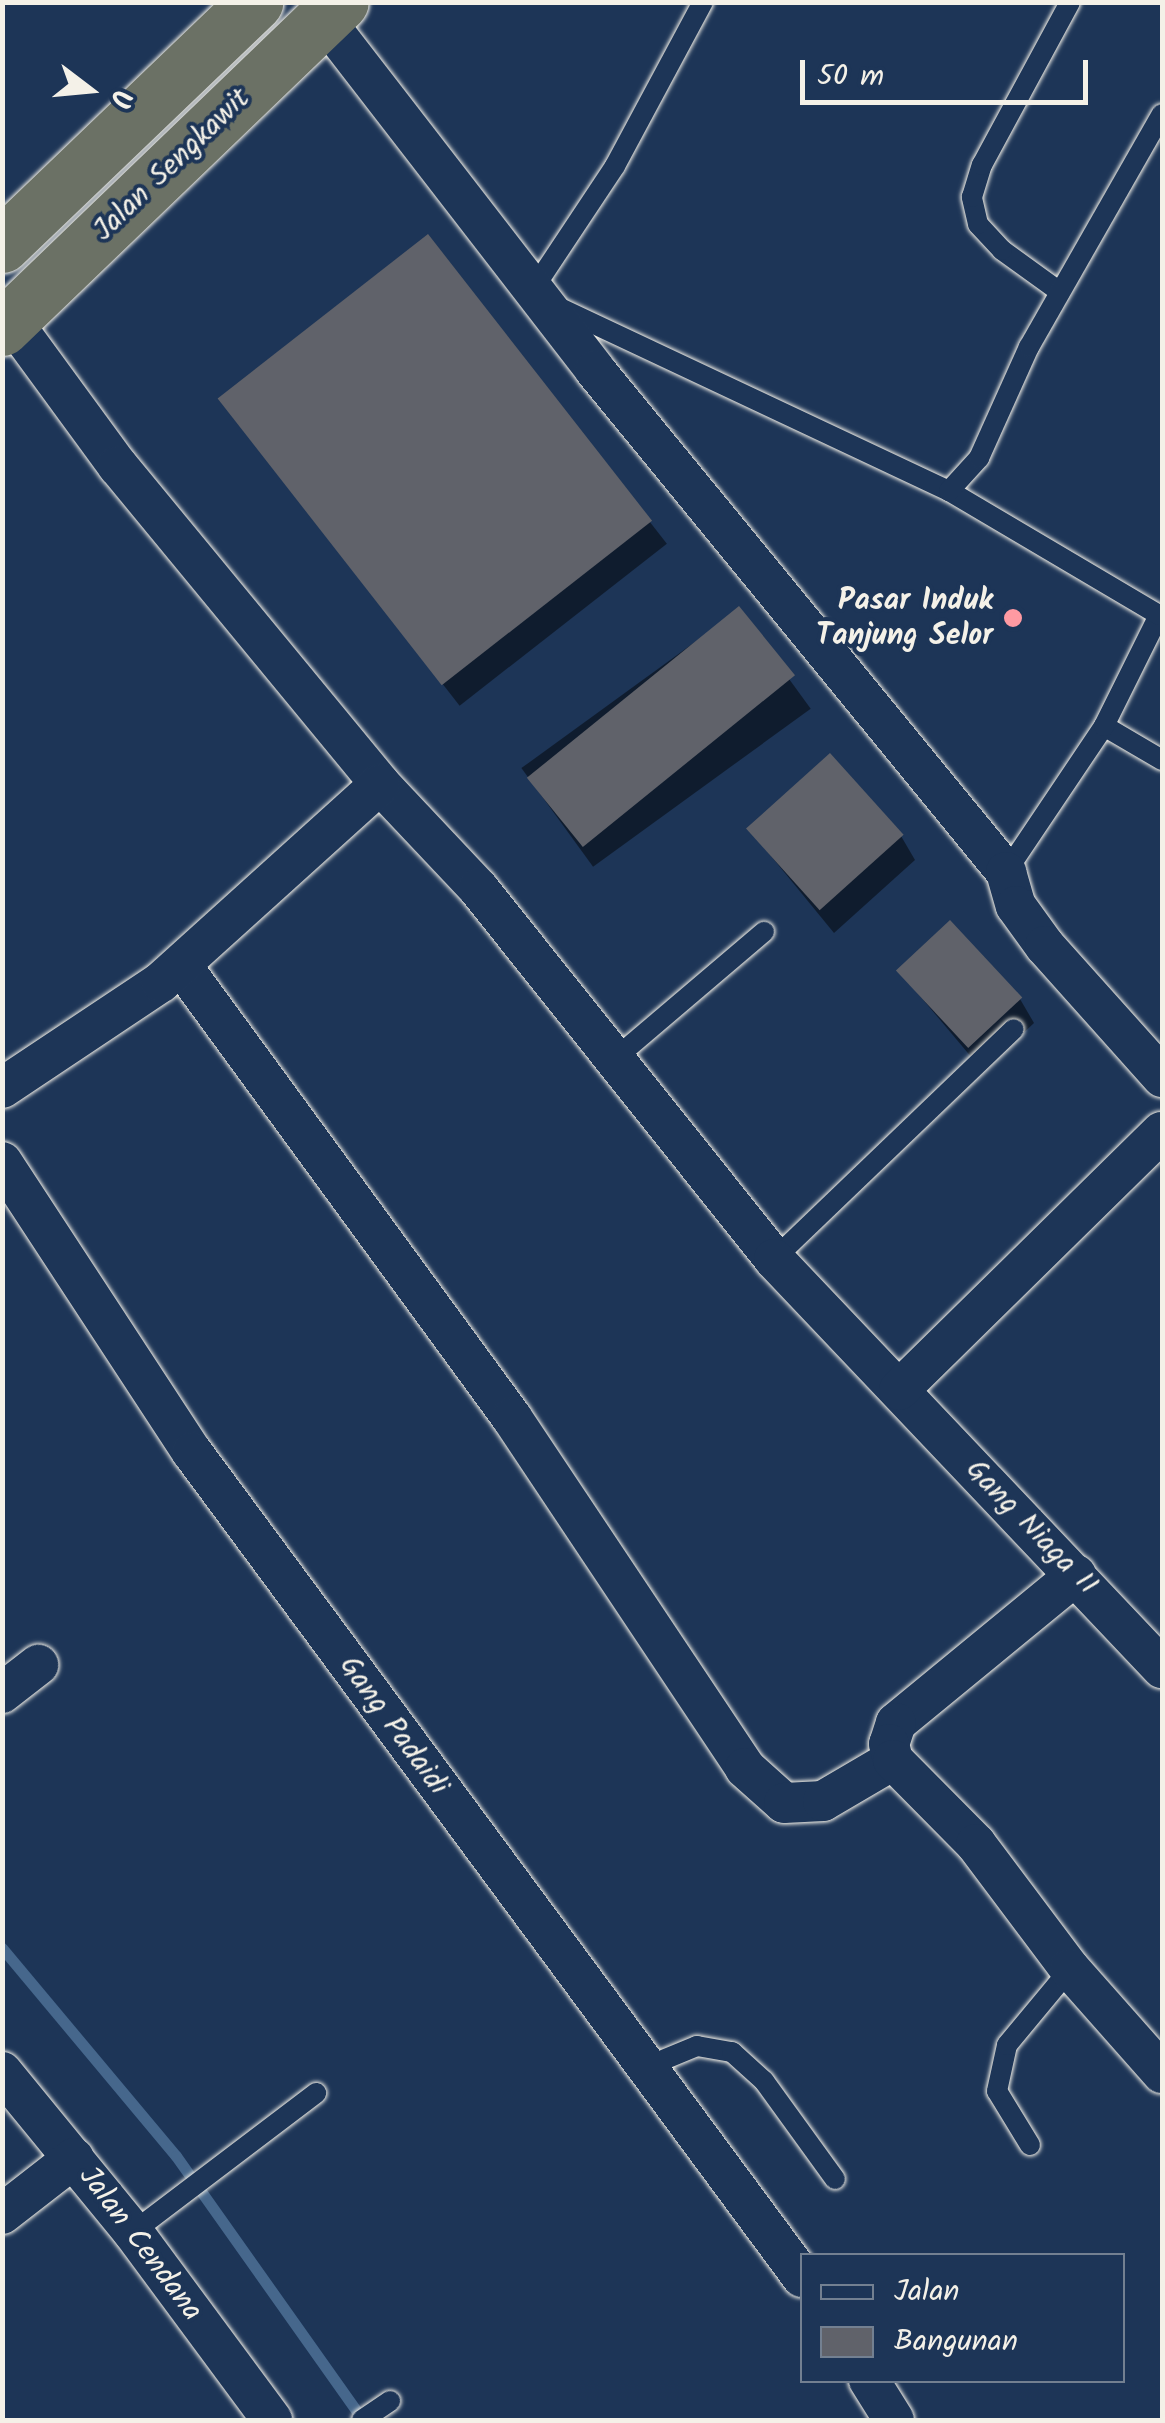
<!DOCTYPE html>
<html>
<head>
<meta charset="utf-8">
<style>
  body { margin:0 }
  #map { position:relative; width:1165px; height:2423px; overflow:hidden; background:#1d3557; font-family:Kalam,sans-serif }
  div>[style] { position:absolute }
  .shadow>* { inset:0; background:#0007; transform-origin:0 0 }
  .stream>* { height:11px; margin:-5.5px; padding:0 5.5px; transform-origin:5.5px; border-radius:5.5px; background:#46678c }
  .building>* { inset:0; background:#60626a; transform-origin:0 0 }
  .roads { filter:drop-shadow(0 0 2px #f4f1e8) drop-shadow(0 0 2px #f4f1e8) }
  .service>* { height:20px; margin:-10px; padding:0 10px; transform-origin:10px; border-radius:10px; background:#1d3557 }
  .minor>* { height:40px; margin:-20px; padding:0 20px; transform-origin:20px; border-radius:20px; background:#1d3557 }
  .trunk>* { height:55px; margin:-27.5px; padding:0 27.5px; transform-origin:27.5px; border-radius:27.5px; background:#6b7165 }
  .dots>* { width:28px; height:28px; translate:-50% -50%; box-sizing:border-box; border:5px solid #1d3557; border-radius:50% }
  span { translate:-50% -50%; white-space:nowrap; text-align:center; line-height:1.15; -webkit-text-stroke:8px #1d3557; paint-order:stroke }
  .street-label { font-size:30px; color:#f4f1e8 }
  .poi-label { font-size:30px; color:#f4f1e8; font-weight:700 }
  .right { translate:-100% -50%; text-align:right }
  .frame { position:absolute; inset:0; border:5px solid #f4f1e8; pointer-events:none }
  .legend { position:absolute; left:800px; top:2253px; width:325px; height:130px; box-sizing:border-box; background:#1d3557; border:2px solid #738091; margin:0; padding:12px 18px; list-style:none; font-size:30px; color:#f4f1e8 }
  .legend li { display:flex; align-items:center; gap:20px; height:50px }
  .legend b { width:50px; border:2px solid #738091 }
  .north { position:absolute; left:40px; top:40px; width:100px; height:100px; -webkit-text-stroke:8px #1d3557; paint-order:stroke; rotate:106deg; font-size:28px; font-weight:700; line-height:40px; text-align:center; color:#f4f1e8 }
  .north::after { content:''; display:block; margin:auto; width:35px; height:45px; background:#f4f1e8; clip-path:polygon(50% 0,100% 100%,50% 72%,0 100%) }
  .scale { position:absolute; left:800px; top:60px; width:288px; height:45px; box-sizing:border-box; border:5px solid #f4f1e8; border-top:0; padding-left:12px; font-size:30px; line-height:35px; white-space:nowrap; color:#f4f1e8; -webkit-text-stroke:8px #1d3557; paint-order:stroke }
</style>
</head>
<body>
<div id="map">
  <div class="shadow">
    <i style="left:428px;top:238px;width:388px;height:263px;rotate:52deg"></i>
    <i style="left:739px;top:610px;width:122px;height:269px;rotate:54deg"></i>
    <i style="clip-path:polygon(749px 829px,901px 836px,915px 860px,834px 933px)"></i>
    <i style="clip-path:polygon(899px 971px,1020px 999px,1034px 1023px,983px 1071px)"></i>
  </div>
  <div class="stream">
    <i style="left:2px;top:1948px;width:271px;rotate:50.1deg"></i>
    <i style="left:176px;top:2156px;width:324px;rotate:54.7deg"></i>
  </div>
  <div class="building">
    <i style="left:428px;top:234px;width:364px;height:267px;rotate:52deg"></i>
    <i style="left:739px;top:606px;width:89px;height:273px;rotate:51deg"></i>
    <i style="left:830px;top:753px;width:110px;height:113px;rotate:48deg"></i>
    <i style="left:950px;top:920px;width:106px;height:74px;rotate:47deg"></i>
  </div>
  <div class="roads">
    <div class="service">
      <i style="left:534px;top:288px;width:146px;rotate:-56.4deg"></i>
      <i style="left:615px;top:166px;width:186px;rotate:-61.8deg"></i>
      <i style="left:1060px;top:292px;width:72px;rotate:-144.1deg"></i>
      <i style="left:1002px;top:250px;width:35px;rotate:-133deg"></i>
      <i style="left:978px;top:224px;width:28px;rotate:-103deg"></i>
      <i style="left:972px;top:197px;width:34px;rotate:-73deg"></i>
      <i style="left:982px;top:165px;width:185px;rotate:-61.6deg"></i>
      <i style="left:558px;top:307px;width:432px;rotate:25.2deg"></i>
      <i style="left:1104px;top:726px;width:67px;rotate:30.4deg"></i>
      <i style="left:1006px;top:872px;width:176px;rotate:-56.1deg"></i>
      <i style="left:1104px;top:726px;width:124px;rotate:-63.6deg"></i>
      <i style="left:1159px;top:615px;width:244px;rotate:-149.4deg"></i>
      <i style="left:949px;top:491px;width:45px;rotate:-47.7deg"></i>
      <i style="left:979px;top:458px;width:122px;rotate:-65.8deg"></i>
      <i style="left:1029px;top:347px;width:268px;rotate:-60.3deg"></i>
      <i style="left:611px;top:1062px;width:201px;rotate:-40.4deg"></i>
      <i style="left:774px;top:1259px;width:332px;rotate:-43.8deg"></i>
      <i style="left:646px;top:2067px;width:55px;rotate:-22.4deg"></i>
      <i style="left:697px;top:2046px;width:36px;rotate:10deg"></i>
      <i style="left:732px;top:2052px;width:43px;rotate:42.2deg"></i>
      <i style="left:764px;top:2081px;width:121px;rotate:54.1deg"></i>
      <i style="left:1030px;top:2145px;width:63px;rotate:-121.4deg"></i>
      <i style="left:997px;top:2091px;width:47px;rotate:-77.7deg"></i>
      <i style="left:1007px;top:2045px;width:99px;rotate:-50.3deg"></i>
      <i style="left:133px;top:2232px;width:230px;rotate:-37.2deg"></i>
      <i style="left:362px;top:2420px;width:34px;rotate:-34deg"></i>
    </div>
    <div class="minor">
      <i style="left:324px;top:19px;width:443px;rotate:52.3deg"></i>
      <i style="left:595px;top:370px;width:649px;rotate:50.69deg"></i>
      <i style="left:1006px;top:872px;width:35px;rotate:74deg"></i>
      <i style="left:1016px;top:906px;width:49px;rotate:54.1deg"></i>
      <i style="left:1045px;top:946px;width:176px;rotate:48.2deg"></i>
      <i style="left:11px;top:320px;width:181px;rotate:53.8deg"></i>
      <i style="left:118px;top:466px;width:412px;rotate:50.5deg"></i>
      <i style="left:380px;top:784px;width:143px;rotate:46.7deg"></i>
      <i style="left:478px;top:888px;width:475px;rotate:51.4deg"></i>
      <i style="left:774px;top:1259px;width:564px;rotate:46.51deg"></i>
      <i style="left:181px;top:965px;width:561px;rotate:53.84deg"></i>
      <i style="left:512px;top:1418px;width:420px;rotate:56.3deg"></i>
      <i style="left:745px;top:1768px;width:52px;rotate:41.9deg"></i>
      <i style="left:784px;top:1803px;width:39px;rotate:-3deg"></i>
      <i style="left:823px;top:1801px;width:81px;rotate:-30.4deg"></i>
      <i style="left:2px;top:1088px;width:191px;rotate:-33.7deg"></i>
      <i style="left:161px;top:982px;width:295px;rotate:-42.1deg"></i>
      <i style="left:2px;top:1162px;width:347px;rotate:56.8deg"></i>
      <i style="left:192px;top:1452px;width:1026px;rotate:53.52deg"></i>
      <i style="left:899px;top:1390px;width:368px;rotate:-44.5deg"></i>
      <i style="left:1076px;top:1575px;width:233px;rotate:140.6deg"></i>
      <i style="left:896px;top:1723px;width:22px;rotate:108deg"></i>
      <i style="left:889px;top:1744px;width:16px;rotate:76deg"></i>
      <i style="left:893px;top:1760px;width:118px;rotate:45.3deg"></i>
      <i style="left:976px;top:1844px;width:156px;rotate:53.1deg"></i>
      <i style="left:1070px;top:1969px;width:139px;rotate:48.5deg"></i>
      <i style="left:2px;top:1693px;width:46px;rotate:-37.9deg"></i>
      <i style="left:2px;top:2072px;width:207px;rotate:50.7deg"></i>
      <i style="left:133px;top:2232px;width:234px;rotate:53.5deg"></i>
      <i style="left:2px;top:2214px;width:91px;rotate:-37.9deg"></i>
      <i style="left:869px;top:2380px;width:47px;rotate:58deg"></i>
    </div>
    <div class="trunk">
      <i style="left:2px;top:245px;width:351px;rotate:-43.8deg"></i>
      <i style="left:2px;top:328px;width:470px;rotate:-43.9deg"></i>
    </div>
  </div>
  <div class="dots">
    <i style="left:1013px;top:618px;background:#ff9aa2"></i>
  </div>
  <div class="street-label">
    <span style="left:172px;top:165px;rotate:-44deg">Jalan Sengkawit</span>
    <span style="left:1031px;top:1528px;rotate:46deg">Gang Niaga II</span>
    <span style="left:393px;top:1726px;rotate:54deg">Gang Padaidi</span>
    <span style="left:140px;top:2244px;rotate:53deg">Jalan Cendana</span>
  </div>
  <div class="poi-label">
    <span class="right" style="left:993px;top:618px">Pasar Induk<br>Tanjung Selor</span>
  </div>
  <div class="frame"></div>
  <ul class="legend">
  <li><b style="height:12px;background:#1d3557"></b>Jalan</li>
  <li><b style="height:28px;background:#60626a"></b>Bangunan</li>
  </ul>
  <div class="north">U</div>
  <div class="scale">50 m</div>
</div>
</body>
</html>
